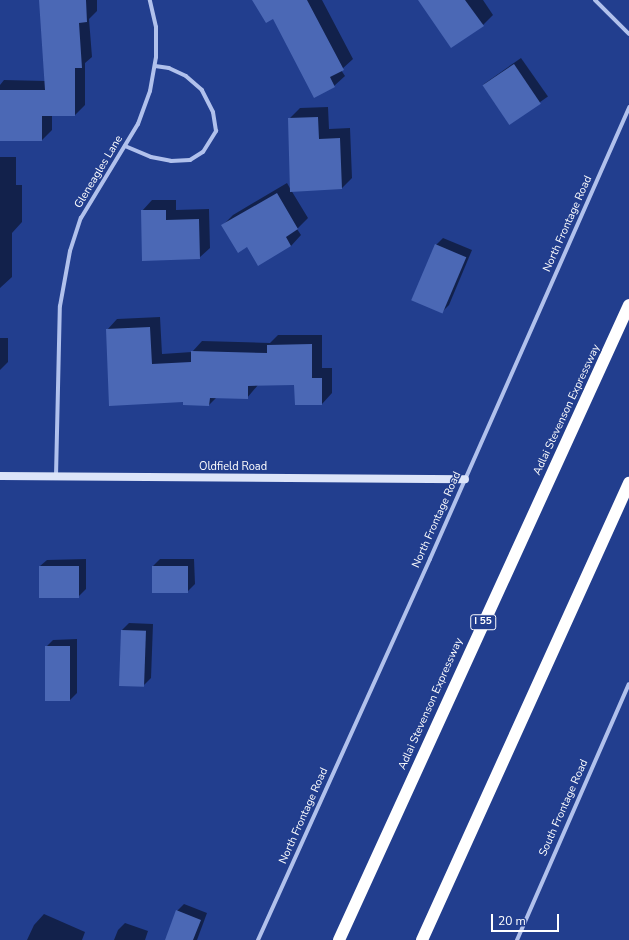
<!DOCTYPE html>
<html>
<head>
<meta charset="utf-8">
<style>
  body { margin:0 }
  #map { position:relative; width:629px; height:940px; overflow:hidden; background:#223e8e; font-family:"Nunito Sans",sans-serif }
  div>[style] { position:absolute }
  .shadow>* { inset:0; background:#0007; transform-origin:0 0 }
  .building>* { inset:0; background:#4b68b5; transform-origin:0 0 }
  .street>* { height:4px; margin:-2px; padding:0 2px; transform-origin:2px; border-radius:2px; background:#b1c1ec }
  .secondary>* { height:8px; margin:-4px; padding:0 4px; transform-origin:4px; border-radius:4px; background:#dce4f9 }
  .highway>* { height:12px; margin:-6px; padding:0 6px; transform-origin:6px; border-radius:6px; background:#fff }
  span { translate:-50% -50%; white-space:nowrap; text-align:center; line-height:1.15; -webkit-text-stroke:3px #223e8e; paint-order:stroke }
  .shield-label span { padding:1px 3px; background:#223e8e; border:1px solid; border-radius:3px; -webkit-text-stroke-width:0 }
  .shield-label { font-size:10px; color:#fff; font-weight:700 }
  .street-label { font-size:11px; color:#fff }
  .scale { position:absolute; left:491px; top:914px; width:68px; height:18px; box-sizing:border-box; border:2px solid #fff; border-top:0; padding-left:5px; font-size:12px; line-height:14px; white-space:nowrap; color:#fff; -webkit-text-stroke:3px #223e8e; paint-order:stroke }
</style>
</head>
<body>
<div id="map">
  <div class="shadow">
    <i style="clip-path:polygon(40px 0,97px 0,97px 11px,89px 19px,92px 57px,85px 63px,85px 105px,75px 115px,52px 115px,52px 130px,42px 140px,0 140px,0 85px,4px 80px,46px 81px)"></i>
    <i style="clip-path:polygon(253px 0,322px 0,353px 59px,341px 70px,345px 76px,334px 86px,273px 17px)"></i>
    <i style="clip-path:polygon(425px 0,483px 0,493px 15px,483px 25px)"></i>
    <i style="left:521px;top:58px;width:47px;height:46px;rotate:55deg"></i>
    <i style="clip-path:polygon(328px 107px,329px 129px,350px 128px,352px 178px,342px 188px,291px 190px,308px 218px,297px 229px,301px 235px,291px 246px,247px 246px,223px 225px,233px 215px,287px 183px,291px 190px,289px 119px,300px 108px)"></i>
    <i style="clip-path:polygon(0 157px,16px 157px,16px 185px,22px 185px,22px 222px,12px 233px,12px 277px,0 288px,0 338px,8px 338px,8px 362px,0 370px)"></i>
    <i style="clip-path:polygon(152px 200px,176px 200px,176px 210px,209px 209px,210px 248px,199px 258px,142px 211px)"></i>
    <i style="clip-path:polygon(443px 238px,472px 250px,449px 305px,442px 312px,436px 245px)"></i>
    <i style="clip-path:polygon(160px 317px,162px 354px,192px 352px,202px 341px,270px 343px,278px 335px,322px 335px,322px 368px,332px 368px,332px 393px,322px 404px,295px 384px,258px 385px,247px 398px,217px 397px,209px 405px,184px 401px,107px 330px,117px 319px)"></i>
    <i style="clip-path:polygon(86px 559px,86px 589px,79px 596px,40px 566px,47px 560px)"></i>
    <i style="clip-path:polygon(160px 559px,194px 559px,195px 584px,188px 591px,153px 566px)"></i>
    <i style="clip-path:polygon(129px 623px,153px 624px,151px 678px,144px 685px,122px 630px)"></i>
    <i style="clip-path:polygon(77px 639px,77px 693px,70px 700px,46px 700px,46px 647px,53px 640px)"></i>
    <i style="clip-path:polygon(184px 904px,207px 913px,197px 940px,166px 940px,177px 911px)"></i>
    <i style="clip-path:polygon(44px 914px,85px 932px,82px 940px,27px 940px,34px 925px)"></i>
    <i style="clip-path:polygon(125px 923px,148px 931px,145px 940px,114px 940px,118px 930px)"></i>
  </div>
  <div class="building">
    <i style="clip-path:polygon(39px 0,86px 0,87px 22px,79px 23px,82px 68px,75px 68px,75px 116px,42px 116px,42px 141px,0 141px,0 90px,45px 90px)"></i>
    <i style="clip-path:polygon(252px 0,307px 0,344px 70px,330px 77px,335px 87px,314px 98px,273px 19px,266px 23px)"></i>
    <i style="clip-path:polygon(418px 0,465px 0,484px 26px,451px 48px)"></i>
    <i style="left:514px;top:64px;width:48px;height:38px;rotate:56deg"></i>
    <i style="clip-path:polygon(318px 117px,319px 139px,340px 138px,342px 189px,290px 192px,288px 118px)"></i>
    <i style="clip-path:polygon(277px 193px,298px 229px,286px 237px,291px 246px,258px 266px,247px 247px,238px 253px,221px 225px)"></i>
    <i style="clip-path:polygon(141px 210px,166px 210px,166px 220px,199px 219px,200px 259px,142px 261px)"></i>
    <i style="left:435px;top:244px;width:34px;height:61px;rotate:23deg"></i>
    <i style="clip-path:polygon(150px 327px,152px 364px,191px 362px,191px 351px,267px 353px,267px 345px,312px 344px,312px 378px,322px 378px,322px 405px,295px 405px,294px 385px,248px 386px,248px 399px,210px 398px,209px 406px,183px 405px,183px 402px,109px 406px,106px 329px)"></i>
    <i style="left:39px;top:566px;width:40px;height:32px"></i>
    <i style="left:152px;top:566px;width:36px;height:27px"></i>
    <i style="left:121px;top:630px;width:25px;height:56px;rotate:2deg"></i>
    <i style="left:45px;top:646px;width:25px;height:55px"></i>
    <i style="clip-path:polygon(176px 910px,201px 920px,193px 940px,165px 940px)"></i>
  </div>
  <div class="street">
    <i style="left:595px;top:0;width:48px;rotate:45deg"></i>
    <i style="left:125px;top:146px;width:28px;rotate:23deg"></i>
    <i style="left:151px;top:157px;width:20px;rotate:11deg"></i>
    <i style="left:171px;top:161px;width:19px;rotate:-3deg"></i>
    <i style="left:190px;top:160px;width:15px;rotate:-32deg"></i>
    <i style="left:203px;top:152px;width:25px;rotate:-58deg"></i>
    <i style="left:216px;top:131px;width:19px;rotate:-99deg"></i>
    <i style="left:213px;top:112px;width:25px;rotate:-117deg"></i>
    <i style="left:202px;top:90px;width:21px;rotate:-139deg"></i>
    <i style="left:186px;top:76px;width:19px;rotate:-155deg"></i>
    <i style="left:169px;top:68px;width:14px;rotate:-172deg"></i>
    <i style="left:56px;top:476px;width:170px;rotate:-88.7deg"></i>
    <i style="left:60px;top:306px;width:56px;rotate:-79.7deg"></i>
    <i style="left:70px;top:251px;width:35px;rotate:-72deg"></i>
    <i style="left:81px;top:218px;width:110px;rotate:-58.8deg"></i>
    <i style="left:138px;top:124px;width:35px;rotate:-70deg"></i>
    <i style="left:150px;top:91px;width:35px;rotate:-80deg"></i>
    <i style="left:156px;top:57px;width:30px;rotate:-90deg"></i>
    <i style="left:156px;top:27px;width:28px;rotate:-103deg"></i>
    <i style="left:258px;top:940px;width:418px;rotate:-65.7deg"></i>
    <i style="left:430px;top:559px;width:494px;rotate:-66.2deg"></i>
    <i style="left:517px;top:940px;width:279px;rotate:-66.4deg"></i>
  </div>
  <div class="secondary">
    <i style="left:0;top:476px;width:465px;rotate:0.4deg"></i>
  </div>
  <div class="highway">
    <i style="left:339px;top:940px;width:698px;rotate:-65.45deg"></i>
    <i style="left:422px;top:940px;width:502px;rotate:-65.63deg"></i>
  </div>
  <div class="shield-label">
    <span style="left:483px;top:622px">I 55</span>
  </div>
  <div class="street-label">
    <span style="left:99px;top:172px;rotate:-59deg">Gleneagles Lane</span>
    <span style="left:568px;top:224px;rotate:-66deg">North Frontage Road</span>
    <span style="left:567px;top:410px;rotate:-65deg">Adlai Stevenson Expressway</span>
    <span style="left:233px;top:467px">Oldfield Road</span>
    <span style="left:437px;top:520px;rotate:-66deg">North Frontage Road</span>
    <span style="left:431px;top:704px;rotate:-66deg">Adlai Stevenson Expressway</span>
    <span style="left:564px;top:808px;rotate:-66deg">South Frontage Road</span>
    <span style="left:304px;top:816px;rotate:-66deg">North Frontage Road</span>
  </div>
  <div class="scale">20 m</div>
</div>
</body>
</html>
